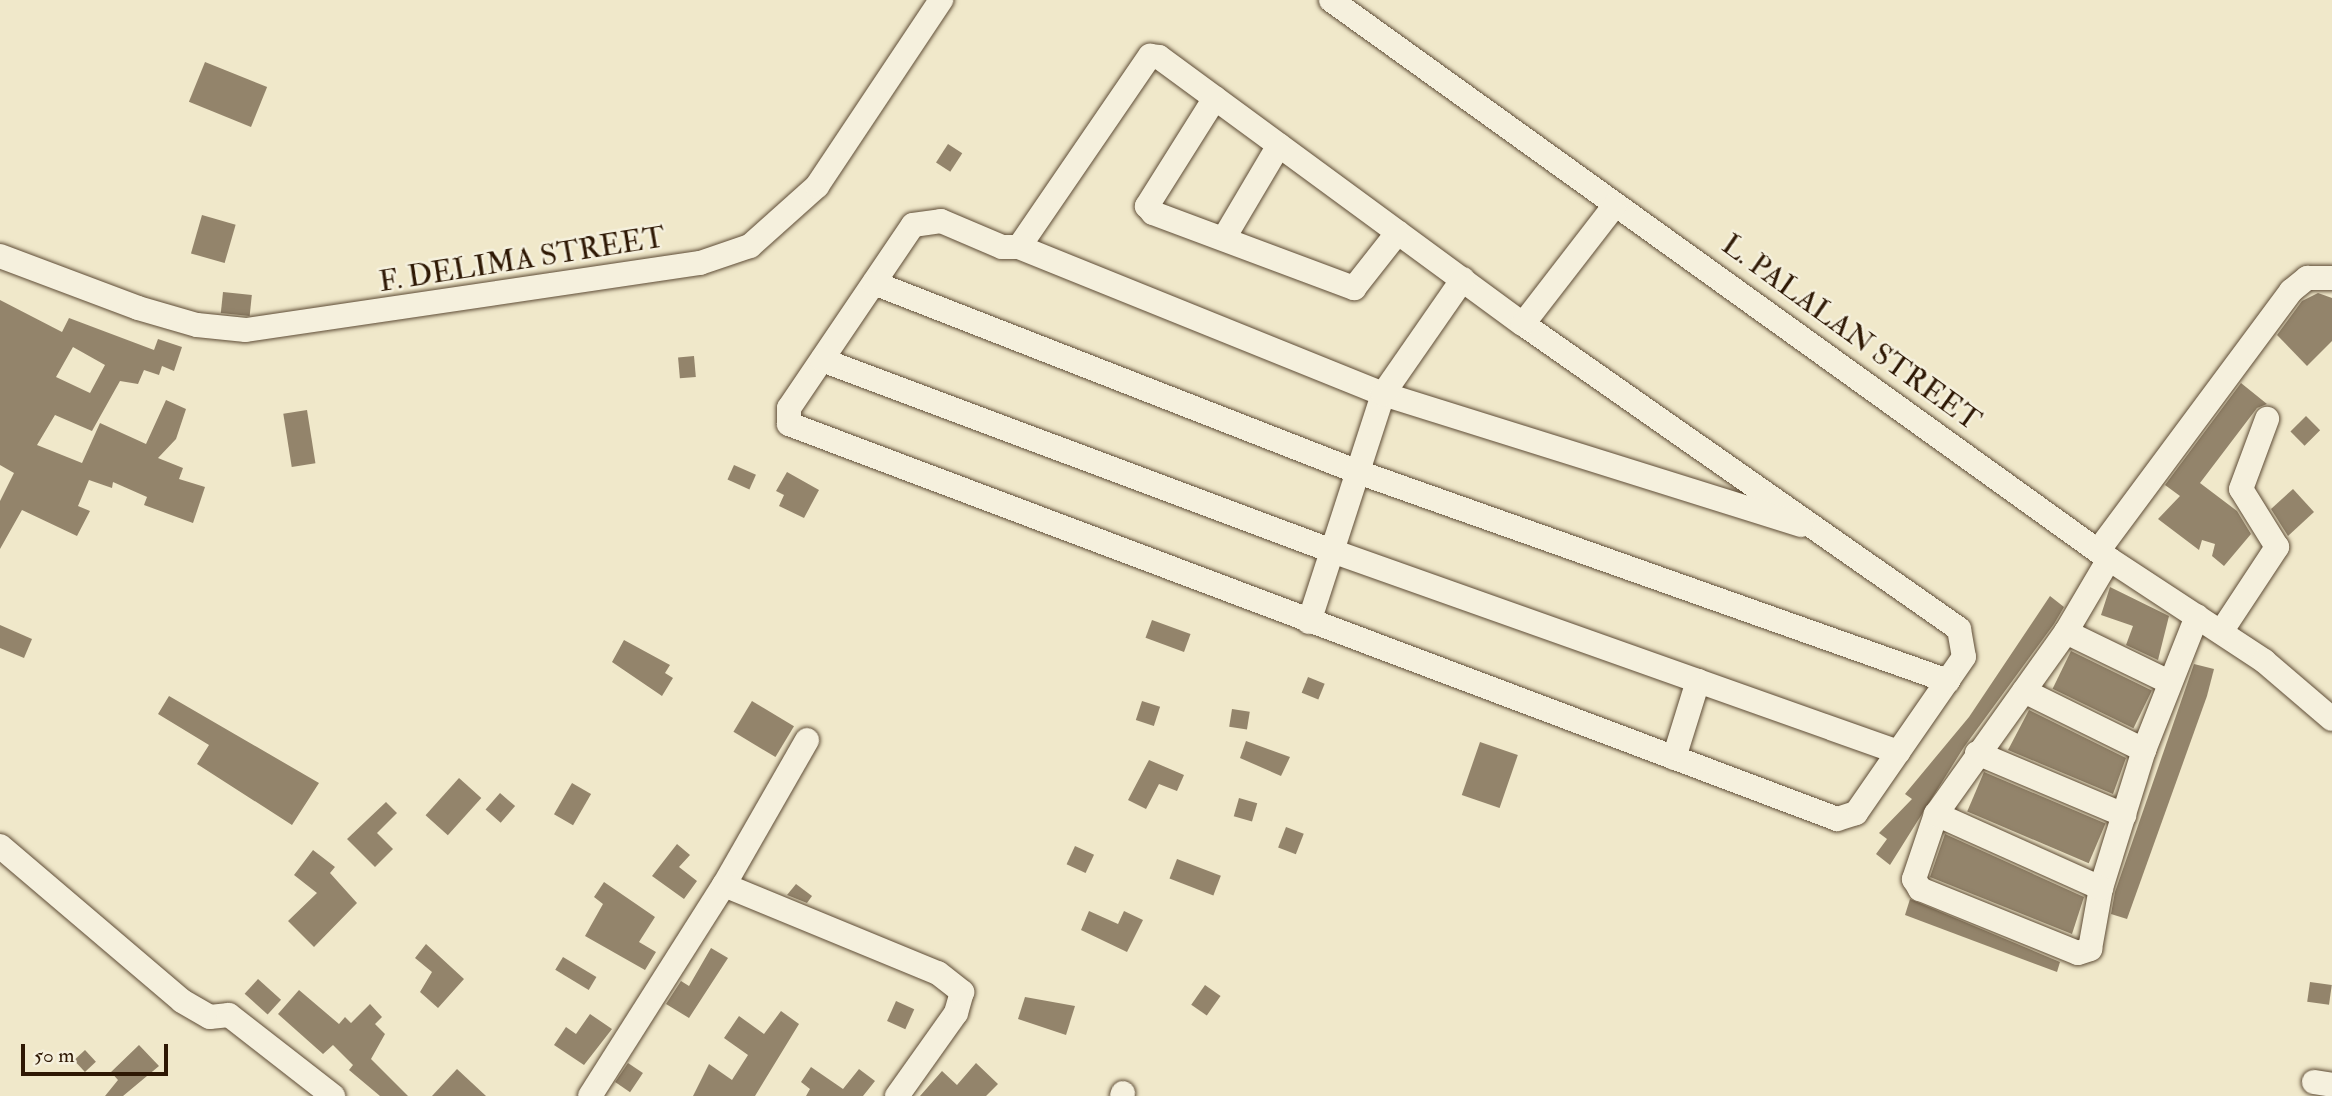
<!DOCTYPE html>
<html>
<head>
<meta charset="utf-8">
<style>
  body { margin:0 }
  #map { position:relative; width:2332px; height:1096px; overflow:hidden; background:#f0e8ca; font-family:"IM FELL Double Pica",serif }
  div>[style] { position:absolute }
  .building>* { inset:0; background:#93846b; transform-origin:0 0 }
  .roads { filter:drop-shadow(0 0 2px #5e4c36) drop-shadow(0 0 2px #5e4c36) }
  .minor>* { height:24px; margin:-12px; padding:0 12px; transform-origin:12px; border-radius:12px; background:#f5f0dd }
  span { translate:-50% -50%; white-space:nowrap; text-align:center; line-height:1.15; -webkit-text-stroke:5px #f5f0dd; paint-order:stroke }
  .street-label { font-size:30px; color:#2e1804 }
  .scale { position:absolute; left:21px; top:1044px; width:147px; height:32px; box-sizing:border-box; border:4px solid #2e1804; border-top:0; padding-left:9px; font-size:21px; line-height:24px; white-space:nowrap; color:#2e1804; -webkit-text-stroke:5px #f5f0dd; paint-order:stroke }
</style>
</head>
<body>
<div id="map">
  <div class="building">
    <i style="left:205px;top:62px;width:67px;height:43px;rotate:22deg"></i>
    <i style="left:948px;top:144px;width:17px;height:22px;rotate:33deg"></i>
    <i style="left:202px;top:215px;width:35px;height:40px;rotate:16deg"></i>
    <i style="left:223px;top:292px;width:29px;height:21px;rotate:6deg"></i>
    <i style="clip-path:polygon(2318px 293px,2332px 298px,2332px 341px,2307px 366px,2277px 335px,2302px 301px)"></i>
    <i style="clip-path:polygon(evenodd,0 300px,62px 332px,69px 318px,154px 350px,158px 339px,182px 347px,174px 371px,162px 366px,159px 375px,144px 370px,138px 384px,120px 381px,92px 431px,55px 415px,37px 445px,82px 463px,100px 423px,146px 444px,166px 400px,186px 409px,176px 439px,158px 458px,183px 468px,179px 479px,205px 487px,193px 523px,144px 505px,147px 497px,113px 482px,112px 488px,89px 480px,78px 506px,90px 511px,77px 536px,22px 510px,0 549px,0 501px,14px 473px,0 465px,0 300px,73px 347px,105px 365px,90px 393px,56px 377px,73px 347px)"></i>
    <i style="left:694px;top:356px;width:21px;height:16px;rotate:85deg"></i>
    <i style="clip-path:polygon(2241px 383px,2267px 404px,2257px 408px,2200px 483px,2237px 511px,2251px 534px,2224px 566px,2212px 556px,2215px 544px,2202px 540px,2199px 550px,2158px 519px,2180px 496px,2165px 485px)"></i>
    <i style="left:307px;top:410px;width:54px;height:24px;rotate:81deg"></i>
    <i style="left:2306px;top:416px;width:20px;height:22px;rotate:45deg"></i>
    <i style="left:734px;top:465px;width:24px;height:16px;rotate:24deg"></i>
    <i style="clip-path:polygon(787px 472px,819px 490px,804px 518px,779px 506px,784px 495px,776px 491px)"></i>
    <i style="clip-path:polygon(2293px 489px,2314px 512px,2288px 536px,2271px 509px)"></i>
    <i style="clip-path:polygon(2110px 587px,2169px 616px,2158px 660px,2126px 645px,2133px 626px,2101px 615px)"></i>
    <i style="clip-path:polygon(2050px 596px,2064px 607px,2054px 624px,1964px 747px,1890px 865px,1876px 854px,1887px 839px,1879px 833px,1912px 799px,1905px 794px,1969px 717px)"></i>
    <i style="left:1152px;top:620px;width:41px;height:19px;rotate:20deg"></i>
    <i style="clip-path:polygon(0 625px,32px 639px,24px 658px,0 648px)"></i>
    <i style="clip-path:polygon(624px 640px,670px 665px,665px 673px,673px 678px,662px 696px,612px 662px)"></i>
    <i style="left:2071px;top:651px;width:90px;height:42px;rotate:26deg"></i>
    <i style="clip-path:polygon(2194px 664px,2214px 669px,2207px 696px,2127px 919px,2111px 914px,2115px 892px)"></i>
    <i style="left:1308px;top:677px;width:18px;height:17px;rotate:22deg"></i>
    <i style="clip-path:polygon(169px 696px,319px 783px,292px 825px,197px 764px,209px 745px,158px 714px)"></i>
    <i style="left:752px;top:701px;width:49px;height:36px;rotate:31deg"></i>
    <i style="left:1142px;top:701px;width:19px;height:20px;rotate:18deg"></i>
    <i style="left:1232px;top:709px;width:18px;height:18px;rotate:9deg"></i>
    <i style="clip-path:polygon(2029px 710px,2126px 758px,2113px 794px,2008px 750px)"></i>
    <i style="clip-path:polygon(1246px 741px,1290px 757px,1281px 776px,1240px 758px)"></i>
    <i style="left:1480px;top:742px;width:40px;height:56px;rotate:19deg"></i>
    <i style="clip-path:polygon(1149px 760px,1184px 775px,1177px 791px,1159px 784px,1146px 809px,1128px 800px)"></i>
    <i style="left:1984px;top:772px;width:132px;height:43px;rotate:23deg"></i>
    <i style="left:459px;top:778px;width:30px;height:50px;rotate:42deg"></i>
    <i style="left:572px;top:783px;width:22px;height:36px;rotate:30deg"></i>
    <i style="left:500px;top:793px;width:20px;height:22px;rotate:41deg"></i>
    <i style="left:1239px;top:798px;width:19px;height:19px;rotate:16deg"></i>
    <i style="clip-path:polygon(386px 802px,397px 813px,377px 833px,393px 849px,375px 867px,347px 839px)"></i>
    <i style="left:1286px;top:827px;width:19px;height:22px;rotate:21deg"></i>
    <i style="clip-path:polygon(1945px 834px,2084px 897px,2072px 934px,1930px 877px)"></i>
    <i style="clip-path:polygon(677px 844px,690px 855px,679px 867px,697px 881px,684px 899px,652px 876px)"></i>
    <i style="left:1075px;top:846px;width:21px;height:20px;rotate:25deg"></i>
    <i style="clip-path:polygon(313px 850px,335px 867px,330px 873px,357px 903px,314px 947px,288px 921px,317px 893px,294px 875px)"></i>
    <i style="left:1177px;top:859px;width:47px;height:21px;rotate:21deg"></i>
    <i style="clip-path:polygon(604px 882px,655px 917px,639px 942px,656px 952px,645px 970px,585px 936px,603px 904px,594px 897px)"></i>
    <i style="clip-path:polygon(796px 884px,812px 896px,807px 903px,787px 895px)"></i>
    <i style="clip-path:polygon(1910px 899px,2060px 962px,2057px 972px,1905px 915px)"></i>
    <i style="clip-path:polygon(1089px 911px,1118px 924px,1124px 911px,1143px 920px,1127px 952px,1081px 930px)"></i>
    <i style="clip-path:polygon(426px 944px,464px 979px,438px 1008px,420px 992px,432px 972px,415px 958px)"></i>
    <i style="clip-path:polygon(711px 948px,728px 958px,689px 1018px,666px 1004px,681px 981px,689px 986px)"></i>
    <i style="left:563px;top:957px;width:39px;height:15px;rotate:31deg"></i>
    <i style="left:258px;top:979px;width:31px;height:20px;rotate:42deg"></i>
    <i style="left:2310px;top:982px;width:22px;height:20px;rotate:8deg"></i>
    <i style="left:1205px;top:985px;width:19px;height:24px;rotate:35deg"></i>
    <i style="clip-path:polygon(299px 990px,339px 1024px,345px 1017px,351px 1023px,370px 1004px,382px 1017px,375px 1024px,385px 1034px,371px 1059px,408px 1096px,380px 1096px,349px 1070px,353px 1065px,333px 1045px,323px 1054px,278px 1014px)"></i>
    <i style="clip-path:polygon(1025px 997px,1075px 1006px,1066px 1035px,1018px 1019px)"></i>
    <i style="left:896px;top:1001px;width:20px;height:22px;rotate:24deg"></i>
    <i style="clip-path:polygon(781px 1011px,799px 1024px,755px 1096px,693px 1096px,709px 1064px,732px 1080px,748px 1055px,724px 1038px,739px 1016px,764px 1034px)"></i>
    <i style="clip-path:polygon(590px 1014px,612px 1029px,584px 1065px,554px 1045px,566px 1027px,576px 1034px)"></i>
    <i style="clip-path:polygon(139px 1045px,159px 1066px,123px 1096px,105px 1096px,118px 1080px,111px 1072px)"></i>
    <i style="left:85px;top:1050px;width:16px;height:15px;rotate:47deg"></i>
    <i style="left:628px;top:1063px;width:18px;height:23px;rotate:34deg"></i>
    <i style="clip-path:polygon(976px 1063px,998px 1084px,986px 1096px,920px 1096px,942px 1071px,957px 1085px)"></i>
    <i style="clip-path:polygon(811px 1067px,843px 1089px,859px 1069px,875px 1081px,863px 1096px,806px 1096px,810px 1089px,801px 1082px)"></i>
    <i style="clip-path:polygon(457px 1069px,486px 1096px,432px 1096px)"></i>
  </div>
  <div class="roads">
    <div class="minor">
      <i style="left:1331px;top:0;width:958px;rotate:35.7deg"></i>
      <i style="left:2109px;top:559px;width:186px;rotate:33.3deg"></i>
      <i style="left:2264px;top:661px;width:89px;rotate:40.5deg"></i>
      <i style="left:1150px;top:56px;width:9px;rotate:6deg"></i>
      <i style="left:1159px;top:57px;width:451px;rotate:36.3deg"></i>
      <i style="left:1523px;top:324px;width:532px;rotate:34.97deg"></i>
      <i style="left:1959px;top:629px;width:28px;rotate:80deg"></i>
      <i style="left:1964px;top:657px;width:190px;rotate:124.7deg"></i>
      <i style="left:1856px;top:813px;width:20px;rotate:162deg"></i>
      <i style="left:1837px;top:819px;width:1120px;rotate:-159.35deg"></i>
      <i style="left:789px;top:424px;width:16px;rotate:-90deg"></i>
      <i style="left:789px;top:408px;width:221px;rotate:-55.9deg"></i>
      <i style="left:913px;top:225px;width:28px;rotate:-8deg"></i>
      <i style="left:941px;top:221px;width:66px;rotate:23.1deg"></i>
      <i style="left:1002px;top:247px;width:17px"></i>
      <i style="left:1019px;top:247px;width:232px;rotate:-55.6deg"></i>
      <i style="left:1215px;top:98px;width:128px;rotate:122.2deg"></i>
      <i style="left:1147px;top:206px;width:9px;rotate:49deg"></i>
      <i style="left:1153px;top:213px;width:215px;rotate:20.5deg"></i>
      <i style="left:1354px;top:288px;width:71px;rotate:-51.8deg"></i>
      <i style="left:1224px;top:238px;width:108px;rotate:-59.4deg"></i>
      <i style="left:1019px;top:247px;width:393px;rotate:22deg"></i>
      <i style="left:1383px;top:394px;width:438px;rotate:17.4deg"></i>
      <i style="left:0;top:256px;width:147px;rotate:20.6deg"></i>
      <i style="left:138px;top:308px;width:61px;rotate:16.1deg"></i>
      <i style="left:197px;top:325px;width:49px;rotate:5.8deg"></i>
      <i style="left:246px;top:330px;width:459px;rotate:-8.4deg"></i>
      <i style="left:700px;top:263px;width:53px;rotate:-18.8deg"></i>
      <i style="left:750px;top:246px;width:90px;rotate:-41.8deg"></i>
      <i style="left:817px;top:186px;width:224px;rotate:-56.3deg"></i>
      <i style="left:874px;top:283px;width:520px;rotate:21.33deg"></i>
      <i style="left:1358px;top:472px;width:626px;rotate:19.51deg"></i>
      <i style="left:1523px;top:324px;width:150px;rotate:-52.3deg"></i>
      <i style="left:822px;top:360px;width:545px;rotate:20.53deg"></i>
      <i style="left:1332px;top:551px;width:601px;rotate:19.55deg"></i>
      <i style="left:2098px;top:551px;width:324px;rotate:-53.4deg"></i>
      <i style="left:2291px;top:291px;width:21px;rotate:-39deg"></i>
      <i style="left:2307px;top:278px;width:25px"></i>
      <i style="left:2109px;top:559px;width:85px;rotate:120.5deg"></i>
      <i style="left:2066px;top:632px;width:224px;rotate:125.5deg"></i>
      <i style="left:1936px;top:814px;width:69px;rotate:108.7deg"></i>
      <i style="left:1914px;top:879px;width:12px;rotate:59deg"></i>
      <i style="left:1920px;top:889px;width:170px;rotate:22.1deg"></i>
      <i style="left:2078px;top:953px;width:13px;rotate:-18deg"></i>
      <i style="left:2090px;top:949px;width:62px;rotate:-79.8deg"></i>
      <i style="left:2101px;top:888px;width:145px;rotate:-72.7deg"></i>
      <i style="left:2144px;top:750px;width:144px;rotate:-68.4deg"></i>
      <i style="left:1309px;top:622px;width:240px;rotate:-72deg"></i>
      <i style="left:1383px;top:394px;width:140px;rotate:-55.2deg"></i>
      <i style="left:2066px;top:632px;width:114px;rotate:25.9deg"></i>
      <i style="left:2221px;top:632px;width:102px;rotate:-56.6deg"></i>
      <i style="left:2277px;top:547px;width:68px;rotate:-121.8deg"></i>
      <i style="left:2241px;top:489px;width:75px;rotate:-69.6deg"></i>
      <i style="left:2024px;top:691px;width:134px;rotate:26.2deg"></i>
      <i style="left:1977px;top:753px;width:160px;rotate:22.9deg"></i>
      <i style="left:1674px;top:758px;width:81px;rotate:-72.7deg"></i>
      <i style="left:1936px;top:814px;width:181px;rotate:24.2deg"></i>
      <i style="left:0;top:846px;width:239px;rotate:40.4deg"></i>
      <i style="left:182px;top:1001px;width:32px;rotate:30deg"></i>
      <i style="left:210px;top:1017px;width:19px;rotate:-6deg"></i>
      <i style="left:229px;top:1015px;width:132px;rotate:37.9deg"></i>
      <i style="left:724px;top:885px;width:167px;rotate:-60.2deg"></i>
      <i style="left:2314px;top:1082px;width:18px;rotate:9deg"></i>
      <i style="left:590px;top:1096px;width:250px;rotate:-57.6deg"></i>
      <i style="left:724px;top:885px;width:231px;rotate:22.4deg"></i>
      <i style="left:938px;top:973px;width:31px;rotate:38deg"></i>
      <i style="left:962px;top:992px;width:22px;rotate:106deg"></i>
      <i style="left:956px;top:1013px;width:102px;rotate:125.4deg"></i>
      <i style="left:1122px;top:1096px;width:3px;rotate:-72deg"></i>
    </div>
  </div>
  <div class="street-label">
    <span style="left:522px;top:260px;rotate:-9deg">F. DELIMA STREET</span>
    <span style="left:1851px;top:333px;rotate:36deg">L. PALALAN STREET</span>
  </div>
  <div class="scale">50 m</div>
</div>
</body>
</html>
